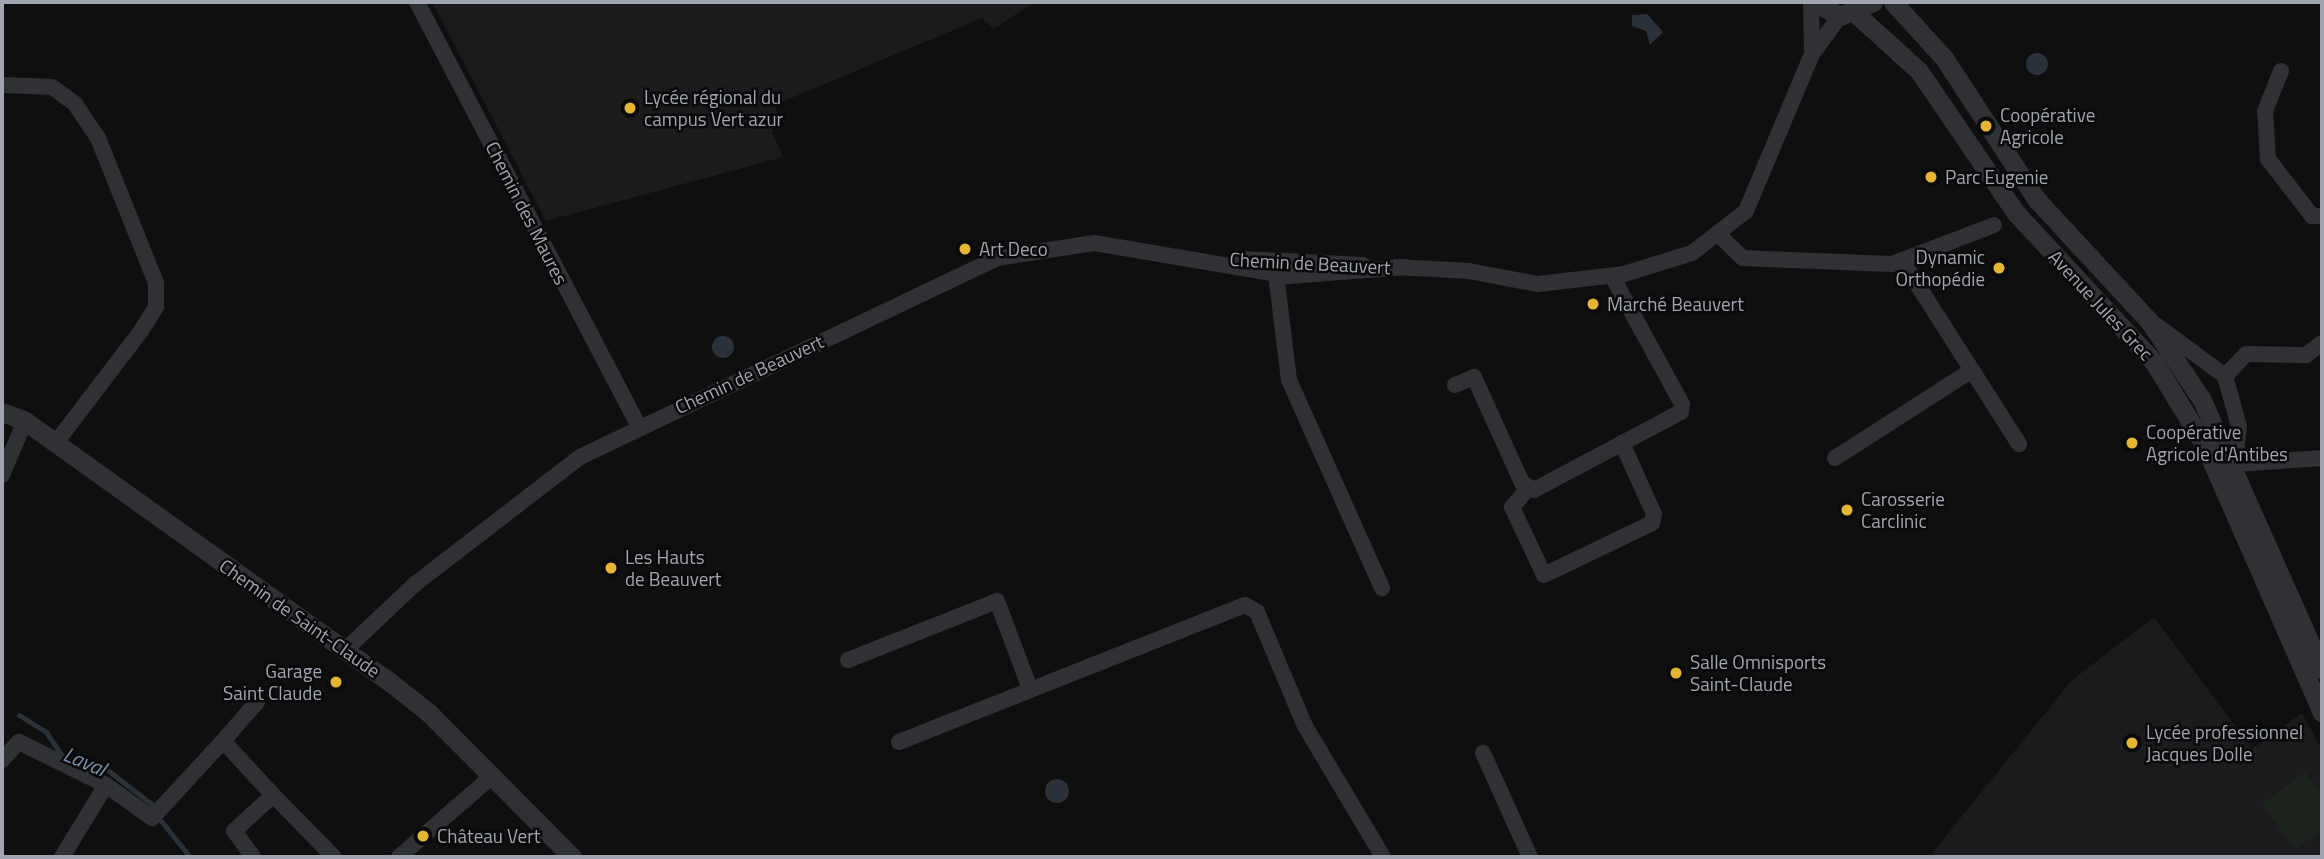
<!DOCTYPE html>
<html>
<head>
<meta charset="utf-8">
<style>
  body { margin:0 }
  #map { position:relative; width:2324px; height:859px; overflow:hidden; background:#0f0f10; font-family:"Titillium Web",sans-serif }
  div>[style] { position:absolute }
  .built>* { inset:0; background:#1b1b1d }
  .green>* { inset:0; background:#1c231d }
  .water>* { inset:0; background:#2a3138 }
  .round { border-radius:50% }
  .stream>* { height:5px; margin:-2.5px; padding:0 2.5px; transform-origin:2.5px; border-radius:2.5px; background:#2a3138 }
  .minor>* { height:16px; margin:-8px; padding:0 8px; transform-origin:8px; border-radius:8px; background:#303135 }
  .tertiary>* { height:19px; margin:-9.5px; padding:0 9.5px; transform-origin:9.5px; border-radius:9.5px; background:#303135 }
  .dots>* { width:19px; height:19px; translate:-50% -50%; box-sizing:border-box; border:4px solid #0a0a0b; border-radius:50% }
  span { translate:-50% -50%; white-space:nowrap; text-align:center; line-height:1.15; -webkit-text-stroke:5px #0a0a0b; paint-order:stroke }
  .poi-label { font-size:19px; color:#a1a5b0 }
  .left { translate:0 -50%; text-align:left }
  .right { translate:-100% -50%; text-align:right }
  .street-label { font-size:19px; color:#a1a5b0 }
  .water-label { font-size:21px; color:#7990aa; font-style:italic }
  .frame { position:absolute; inset:0; border:4px solid #a1a5b0; pointer-events:none }
</style>
</head>
<body>
<div id="map">
  <div class="built">
    <i style="clip-path:polygon(432px 2px,1034px 2px,994px 29px,982px 18px,777px 104px,772px 132px,783px 157px,546px 221px)"></i>
    <i style="clip-path:polygon(2154px 617px,2252px 749px,2302px 713px,2322px 750px,2322px 857px,1929px 857px,2071px 681px)"></i>
  </div>
  <div class="green">
    <i style="clip-path:polygon(2305px 772px,2322px 795px,2322px 830px,2295px 850px,2262px 804px)"></i>
  </div>
  <div class="water">
    <i style="clip-path:polygon(1647px 14px,1663px 32px,1650px 45px,1646px 31px,1632px 26px,1632px 15px)"></i>
    <i class="round" style="left:2026px;top:53px;width:22px;height:22px"></i>
    <i class="round" style="left:712px;top:336px;width:22px;height:22px"></i>
    <i class="round" style="left:1045px;top:779px;width:24px;height:24px"></i>
  </div>
  <div class="stream">
    <i style="left:19px;top:715px;width:32px;rotate:32deg"></i>
    <i style="left:46px;top:732px;width:30px;rotate:56deg"></i>
    <i style="left:72px;top:761px;width:34px;rotate:12deg"></i>
    <i style="left:105px;top:768px;width:62px;rotate:37.8deg"></i>
    <i style="left:161px;top:821px;width:46px;rotate:51.1deg"></i>
  </div>
  <div class="minor">
    <i style="left:417px;top:2px;width:477px;rotate:62.4deg"></i>
    <i style="left:1811px;top:2px;width:52px;rotate:88.9deg"></i>
    <i style="left:2281px;top:71px;width:43px;rotate:111.8deg"></i>
    <i style="left:2265px;top:111px;width:48px;rotate:86.4deg"></i>
    <i style="left:2268px;top:159px;width:72px;rotate:52.3deg"></i>
    <i style="left:2312px;top:216px;width:10px"></i>
    <i style="left:2px;top:85px;width:50px;rotate:2.3deg"></i>
    <i style="left:52px;top:87px;width:29px;rotate:36deg"></i>
    <i style="left:75px;top:104px;width:41px;rotate:55.9deg"></i>
    <i style="left:98px;top:138px;width:156px;rotate:68.2deg"></i>
    <i style="left:156px;top:283px;width:24px;rotate:90deg"></i>
    <i style="left:156px;top:307px;width:28px;rotate:122deg"></i>
    <i style="left:141px;top:331px;width:142px;rotate:127.3deg"></i>
    <i style="left:1720px;top:236px;width:32px;rotate:44deg"></i>
    <i style="left:1743px;top:258px;width:149px;rotate:2.3deg"></i>
    <i style="left:1892px;top:264px;width:109px;rotate:-20.9deg"></i>
    <i style="left:1242px;top:259px;width:121px;rotate:2.8deg"></i>
    <i style="left:1903px;top:262px;width:216px;rotate:57.5deg"></i>
    <i style="left:1396px;top:267px;width:73px;rotate:3.1deg"></i>
    <i style="left:1469px;top:271px;width:70px;rotate:10.7deg"></i>
    <i style="left:1538px;top:284px;width:87px;rotate:-6.6deg"></i>
    <i style="left:1624px;top:274px;width:71px;rotate:-17.2deg"></i>
    <i style="left:1692px;top:253px;width:68px;rotate:-37.9deg"></i>
    <i style="left:1746px;top:211px;width:170px;rotate:-67.2deg"></i>
    <i style="left:1812px;top:54px;width:47px;rotate:-53.6deg"></i>
    <i style="left:1276px;top:274px;width:107px;rotate:83deg"></i>
    <i style="left:1289px;top:380px;width:228px;rotate:65.9deg"></i>
    <i style="left:2156px;top:325px;width:86px;rotate:36.5deg"></i>
    <i style="left:2225px;top:376px;width:52px;rotate:74.4deg"></i>
    <i style="left:2239px;top:426px;width:38px;rotate:96deg"></i>
    <i style="left:2235px;top:464px;width:87px;rotate:-3.9deg"></i>
    <i style="left:2225px;top:376px;width:30px;rotate:-46deg"></i>
    <i style="left:2246px;top:354px;width:60px;rotate:1deg"></i>
    <i style="left:2306px;top:355px;width:20px;rotate:-37deg"></i>
    <i style="left:1455px;top:385px;width:21px;rotate:-23deg"></i>
    <i style="left:1474px;top:377px;width:116px;rotate:65.6deg"></i>
    <i style="left:1522px;top:483px;width:14px;rotate:30deg"></i>
    <i style="left:1534px;top:490px;width:166px;rotate:-28deg"></i>
    <i style="left:1681px;top:412px;width:8px;rotate:-83deg"></i>
    <i style="left:1682px;top:404px;width:146px;rotate:-118.7deg"></i>
    <i style="left:1835px;top:458px;width:163px;rotate:-32.7deg"></i>
    <i style="left:2px;top:475px;width:59px;rotate:-66.9deg"></i>
    <i style="left:1529px;top:487px;width:26px;rotate:130deg"></i>
    <i style="left:1512px;top:507px;width:75px;rotate:64.8deg"></i>
    <i style="left:1544px;top:575px;width:120px;rotate:-25.7deg"></i>
    <i style="left:1652px;top:523px;width:9px;rotate:-77deg"></i>
    <i style="left:1654px;top:514px;width:78px;rotate:-114.3deg"></i>
    <i style="left:344px;top:651px;width:98px;rotate:-43.3deg"></i>
    <i style="left:415px;top:584px;width:208px;rotate:-37.6deg"></i>
    <i style="left:580px;top:457px;width:463px;rotate:-25.5deg"></i>
    <i style="left:998px;top:258px;width:97px;rotate:-8.9deg"></i>
    <i style="left:1094px;top:243px;width:198px;rotate:9.6deg"></i>
    <i style="left:1289px;top:276px;width:117px;rotate:-4.4deg"></i>
    <i style="left:848px;top:660px;width:160px;rotate:-21.6deg"></i>
    <i style="left:997px;top:601px;width:94px;rotate:69.4deg"></i>
    <i style="left:223px;top:741px;width:52px;rotate:-48.9deg"></i>
    <i style="left:899px;top:742px;width:372px;rotate:-21.6deg"></i>
    <i style="left:1245px;top:605px;width:14px;rotate:30deg"></i>
    <i style="left:1257px;top:612px;width:124px;rotate:67.2deg"></i>
    <i style="left:1305px;top:726px;width:152px;rotate:59.2deg"></i>
    <i style="left:1483px;top:753px;width:114px;rotate:65.7deg"></i>
    <i style="left:2px;top:760px;width:25px;rotate:-47deg"></i>
    <i style="left:19px;top:742px;width:97px;rotate:26.3deg"></i>
    <i style="left:106px;top:785px;width:57px;rotate:35.7deg"></i>
    <i style="left:152px;top:818px;width:105px;rotate:-47.3deg"></i>
    <i style="left:223px;top:741px;width:74px;rotate:47.2deg"></i>
    <i style="left:62px;top:857px;width:84px;rotate:-58.6deg"></i>
    <i style="left:253px;top:857px;width:32px;rotate:-126deg"></i>
    <i style="left:234px;top:831px;width:53px;rotate:-42.7deg"></i>
    <i style="left:273px;top:795px;width:87px;rotate:45.5deg"></i>
    <i style="left:399px;top:857px;width:121px;rotate:-41deg"></i>
  </div>
  <div class="tertiary">
    <i style="left:1813px;top:2px;width:30px;rotate:27deg"></i>
    <i style="left:1840px;top:16px;width:36px;rotate:-23deg"></i>
    <i style="left:1893px;top:2px;width:76px;rotate:47.7deg"></i>
    <i style="left:1944px;top:58px;width:170px;rotate:56.8deg"></i>
    <i style="left:2037px;top:200px;width:166px;rotate:47.2deg"></i>
    <i style="left:2150px;top:322px;width:94px;rotate:56.3deg"></i>
    <i style="left:2202px;top:400px;width:295px;rotate:66deg"></i>
    <i style="left:1855px;top:13px;width:86px;rotate:42.2deg"></i>
    <i style="left:1919px;top:71px;width:172px;rotate:55.7deg"></i>
    <i style="left:2016px;top:213px;width:203px;rotate:47.2deg"></i>
    <i style="left:2154px;top:362px;width:98px;rotate:58.7deg"></i>
    <i style="left:2205px;top:446px;width:291px;rotate:66.3deg"></i>
    <i style="left:2px;top:412px;width:25px;rotate:21deg"></i>
    <i style="left:25px;top:421px;width:444px;rotate:35.6deg"></i>
    <i style="left:386px;top:679px;width:55px;rotate:38.3deg"></i>
    <i style="left:429px;top:713px;width:203px;rotate:45.2deg"></i>
  </div>
  <div class="dots">
    <i style="left:630px;top:108px;background:#e5b633"></i>
    <i style="left:1986px;top:126px;background:#e5b633"></i>
    <i style="left:1931px;top:177px;background:#e5b633"></i>
    <i style="left:965px;top:249px;background:#e5b633"></i>
    <i style="left:1999px;top:268px;background:#e5b633"></i>
    <i style="left:1593px;top:304px;background:#e5b633"></i>
    <i style="left:2132px;top:443px;background:#e5b633"></i>
    <i style="left:1847px;top:510px;background:#e5b633"></i>
    <i style="left:611px;top:568px;background:#e5b633"></i>
    <i style="left:1676px;top:673px;background:#e5b633"></i>
    <i style="left:336px;top:682px;background:#e5b633"></i>
    <i style="left:2132px;top:743px;background:#e5b633"></i>
    <i style="left:423px;top:836px;background:#e5b633"></i>
  </div>
  <div class="poi-label">
    <span class="left" style="left:644px;top:108px">Lycée régional du<br>campus Vert azur</span>
    <span class="left" style="left:2000px;top:126px">Coopérative<br>Agricole</span>
    <span class="left" style="left:1945px;top:177px">Parc Eugenie</span>
    <span class="left" style="left:979px;top:249px">Art Deco</span>
    <span class="right" style="left:1985px;top:268px">Dynamic<br>Orthopédie</span>
    <span class="left" style="left:1607px;top:304px">Marché Beauvert</span>
    <span class="left" style="left:2146px;top:443px">Coopérative<br>Agricole d'Antibes</span>
    <span class="left" style="left:1861px;top:510px">Carosserie<br>Carclinic</span>
    <span class="left" style="left:625px;top:568px">Les Hauts<br>de Beauvert</span>
    <span class="left" style="left:1690px;top:673px">Salle Omnisports<br>Saint-Claude</span>
    <span class="right" style="left:322px;top:682px">Garage<br>Saint Claude</span>
    <span class="left" style="left:2146px;top:743px">Lycée professionnel<br>Jacques Dolle</span>
    <span class="left" style="left:437px;top:836px">Château Vert</span>
  </div>
  <div class="street-label">
    <span style="left:527px;top:213px;rotate:63deg">Chemin des Maures</span>
    <span style="left:1310px;top:263px;rotate:3deg">Chemin de Beauvert</span>
    <span style="left:2101px;top:305px;rotate:47deg">Avenue Jules Grec</span>
    <span style="left:749px;top:374px;rotate:-25deg">Chemin de Beauvert</span>
    <span style="left:300px;top:618px;rotate:35deg">Chemin de Saint-Claude</span>
  </div>
  <div class="water-label">
    <span style="left:85px;top:761px;rotate:23deg">Laval</span>
  </div>
  <div class="frame"></div>
</div>
</body>
</html>
